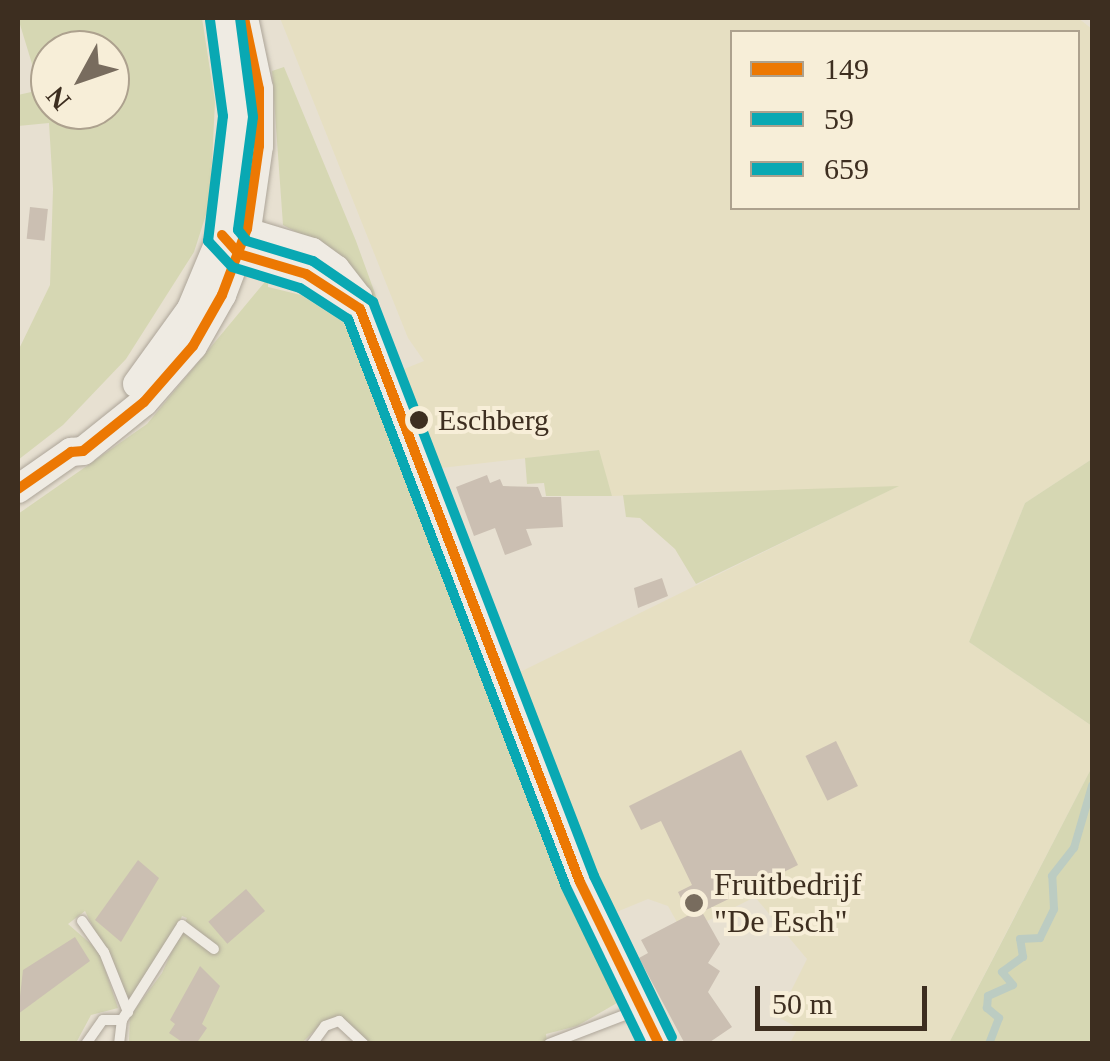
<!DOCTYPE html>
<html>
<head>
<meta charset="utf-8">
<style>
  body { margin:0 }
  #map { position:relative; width:1110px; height:1061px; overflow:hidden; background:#e7e0d1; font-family:Georgia,serif }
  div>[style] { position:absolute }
  .farmland>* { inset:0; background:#e6dfc2 }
  .green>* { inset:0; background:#d6d7b3 }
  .stream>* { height:8px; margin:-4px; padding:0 4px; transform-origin:4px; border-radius:4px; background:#bcccc2 }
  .building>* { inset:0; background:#cbbfb2; transform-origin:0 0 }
  .roads { filter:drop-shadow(0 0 2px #ada599) drop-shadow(0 0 2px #ada599) }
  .service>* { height:10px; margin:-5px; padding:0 5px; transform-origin:5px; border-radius:5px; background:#efebe3 }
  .tertiary>* { height:22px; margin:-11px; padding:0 11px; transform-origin:11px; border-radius:11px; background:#efebe3 }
  .secondary>* { height:28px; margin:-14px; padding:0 14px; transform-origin:14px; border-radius:14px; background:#efebe3 }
  .bus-1>* { height:10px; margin:-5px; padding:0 5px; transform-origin:5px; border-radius:5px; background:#ec7803 }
  .bus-2>* { height:10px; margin:-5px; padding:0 5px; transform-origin:5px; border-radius:5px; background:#09a8b3 }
  .bus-3>* { height:10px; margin:-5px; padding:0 5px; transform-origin:5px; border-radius:5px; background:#09a8b3 }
  .dots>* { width:28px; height:28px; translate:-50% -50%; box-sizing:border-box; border:5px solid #f7eed8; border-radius:50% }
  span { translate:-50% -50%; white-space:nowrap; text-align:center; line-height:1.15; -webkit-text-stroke:8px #f7eed8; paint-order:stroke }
  .bus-label { font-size:30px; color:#3d2e20 }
  .left { translate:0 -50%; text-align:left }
  .poi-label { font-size:32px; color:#3d2e20 }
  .frame { position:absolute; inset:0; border:20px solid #3d2e20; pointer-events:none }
  .legend { position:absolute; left:730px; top:30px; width:350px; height:180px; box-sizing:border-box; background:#f7eed8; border:2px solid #ada18e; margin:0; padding:12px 18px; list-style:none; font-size:30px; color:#3d2e20 }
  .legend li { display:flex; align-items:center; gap:20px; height:50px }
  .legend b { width:50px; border:2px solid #ada18e }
  .north { position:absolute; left:30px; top:30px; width:100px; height:100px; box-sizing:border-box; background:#f7eed8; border:2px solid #ada18e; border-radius:50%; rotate:230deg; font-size:28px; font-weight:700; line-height:40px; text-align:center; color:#3d2e20 }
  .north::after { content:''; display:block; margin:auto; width:35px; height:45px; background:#786c5e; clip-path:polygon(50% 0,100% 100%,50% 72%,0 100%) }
  .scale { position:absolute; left:755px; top:986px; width:172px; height:45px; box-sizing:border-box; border:5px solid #3d2e20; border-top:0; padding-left:12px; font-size:30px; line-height:35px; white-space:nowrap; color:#3d2e20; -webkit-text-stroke:8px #f7eed8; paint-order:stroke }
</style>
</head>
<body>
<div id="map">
  <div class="farmland">
    <i style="clip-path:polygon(evenodd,280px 18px,1078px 18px,1092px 29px,1092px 459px,1025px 503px,969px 642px,1092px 726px,1092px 767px,949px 1043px,790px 1043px,798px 1028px,778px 1017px,807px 959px,755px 897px,683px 933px,668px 906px,648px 899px,614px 913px,518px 673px,896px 487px,612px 496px,598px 450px,441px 468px,404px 369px,424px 361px,408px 338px,280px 18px,732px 32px,1078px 32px,1078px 208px,732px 208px,732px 32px)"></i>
  </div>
  <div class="green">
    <i style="clip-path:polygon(evenodd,18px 18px,202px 18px,215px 102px,210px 202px,194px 252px,126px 359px,63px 425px,18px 460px,18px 351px,50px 285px,53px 189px,49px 123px,18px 126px,18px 95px,40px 90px,18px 18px,50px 50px,110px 50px,110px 110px,50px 110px,50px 50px)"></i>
    <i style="clip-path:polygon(284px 67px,356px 241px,394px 346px,367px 287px,338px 254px,283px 225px,272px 71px)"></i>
    <i style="clip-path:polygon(268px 278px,268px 287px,301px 295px,343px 322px,359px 348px,617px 1003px,577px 1026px,546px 1034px,547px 1043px,369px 1043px,338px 1017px,322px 1023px,302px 1043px,129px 1043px,130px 1016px,162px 973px,187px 918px,182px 916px,162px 959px,129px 1000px,85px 911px,68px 924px,99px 951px,118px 1008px,91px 1015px,76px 1043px,18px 1044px,18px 514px,147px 424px)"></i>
    <i style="clip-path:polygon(599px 450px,612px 496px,546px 496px,544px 483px,527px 484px,525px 458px)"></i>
    <i style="clip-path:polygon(1092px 459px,1092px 726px,969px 642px,1025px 503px)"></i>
    <i style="clip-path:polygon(899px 486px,696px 584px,675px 549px,640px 518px,626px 517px,623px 495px)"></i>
    <i style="clip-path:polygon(1092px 767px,1092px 1043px,949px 1043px,1010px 926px)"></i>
  </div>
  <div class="stream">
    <i style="left:989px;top:1044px;width:28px;rotate:-69deg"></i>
    <i style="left:999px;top:1018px;width:16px;rotate:-140deg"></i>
    <i style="left:987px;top:1008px;width:12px;rotate:-85deg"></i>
    <i style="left:988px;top:996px;width:27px;rotate:-24deg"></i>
    <i style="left:1013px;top:985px;width:17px;rotate:-130deg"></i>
    <i style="left:1002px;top:972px;width:26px;rotate:-36deg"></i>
    <i style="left:1023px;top:957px;width:18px;rotate:-99deg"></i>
    <i style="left:1020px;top:939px;width:20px;rotate:-3deg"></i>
    <i style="left:1040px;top:938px;width:32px;rotate:-64deg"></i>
    <i style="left:1054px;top:909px;width:33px;rotate:-93deg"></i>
    <i style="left:1052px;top:876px;width:36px;rotate:-52deg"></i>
    <i style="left:1074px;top:848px;width:65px;rotate:-73.8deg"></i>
  </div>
  <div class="building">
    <i style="left:30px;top:207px;width:18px;height:32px;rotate:6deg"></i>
    <i style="clip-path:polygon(487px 475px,490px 483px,500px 479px,503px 486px,538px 487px,542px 497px,561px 497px,563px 527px,526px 529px,532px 545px,505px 555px,495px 528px,474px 536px,456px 487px)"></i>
    <i style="clip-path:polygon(662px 578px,668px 596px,638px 608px,634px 588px)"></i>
    <i style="left:836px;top:741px;width:50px;height:34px;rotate:64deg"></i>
    <i style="clip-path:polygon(741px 750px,798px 865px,702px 912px,720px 944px,708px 963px,720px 971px,708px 992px,732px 1027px,707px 1044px,685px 1044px,639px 958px,648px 953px,641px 940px,689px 915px,678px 892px,692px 885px,661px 821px,641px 830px,629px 806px)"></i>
    <i style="clip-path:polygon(138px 860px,159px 878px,121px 942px,95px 920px)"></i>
    <i style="left:246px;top:889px;width:29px;height:50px;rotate:49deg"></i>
    <i style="clip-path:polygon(75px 937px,90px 961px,18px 1014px,23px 970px)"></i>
    <i style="clip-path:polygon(200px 966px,220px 986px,202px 1024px,207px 1028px,196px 1044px,185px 1044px,169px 1033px,175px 1024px,170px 1020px)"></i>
  </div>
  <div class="roads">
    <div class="service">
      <i style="left:82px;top:921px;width:38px;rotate:55deg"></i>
      <i style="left:104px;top:952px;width:65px;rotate:68.2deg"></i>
      <i style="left:86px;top:1044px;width:29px;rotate:-55deg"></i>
      <i style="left:103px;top:1020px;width:19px"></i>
      <i style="left:119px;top:1044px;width:24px;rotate:-83deg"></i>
      <i style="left:122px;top:1020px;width:112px;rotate:-57.7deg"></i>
      <i style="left:182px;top:925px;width:40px;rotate:37deg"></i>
      <i style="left:312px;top:1044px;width:22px;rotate:-54deg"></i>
      <i style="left:325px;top:1026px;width:15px;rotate:-20deg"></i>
      <i style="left:339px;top:1021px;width:34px;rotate:43deg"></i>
      <i style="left:549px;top:1044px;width:97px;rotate:-21deg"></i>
    </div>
    <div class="tertiary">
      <i style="left:360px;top:309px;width:64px;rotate:-147.1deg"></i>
      <i style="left:306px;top:274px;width:70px;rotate:-163.4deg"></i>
      <i style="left:239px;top:254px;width:25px;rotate:-132deg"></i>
      <i style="left:222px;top:235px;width:26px;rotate:-13deg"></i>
      <i style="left:247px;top:229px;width:69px;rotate:16.9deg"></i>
      <i style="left:313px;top:249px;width:31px;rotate:36deg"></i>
      <i style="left:338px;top:267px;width:37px;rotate:52deg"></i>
      <i style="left:361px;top:296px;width:13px;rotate:94deg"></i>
      <i style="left:360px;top:309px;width:614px;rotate:69deg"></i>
      <i style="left:580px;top:882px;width:180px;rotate:64deg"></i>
    </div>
    <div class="secondary">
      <i style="left:137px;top:384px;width:92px;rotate:-54.2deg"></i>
      <i style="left:191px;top:309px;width:80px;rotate:-67.3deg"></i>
      <i style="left:222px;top:235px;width:120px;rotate:-82.3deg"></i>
      <i style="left:238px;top:116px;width:99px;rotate:-97.6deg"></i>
      <i style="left:18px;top:489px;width:65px;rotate:-34.9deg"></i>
      <i style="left:71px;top:452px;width:12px;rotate:-5deg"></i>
      <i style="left:83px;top:451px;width:78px;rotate:-38.8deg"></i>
      <i style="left:144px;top:402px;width:74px;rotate:-48.8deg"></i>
      <i style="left:193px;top:346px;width:59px;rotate:-60.4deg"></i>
      <i style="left:222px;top:295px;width:71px;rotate:-69.3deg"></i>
      <i style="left:247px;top:229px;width:84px;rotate:-81.8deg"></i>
      <i style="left:259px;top:146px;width:57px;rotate:-90deg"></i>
      <i style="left:259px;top:89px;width:73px;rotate:-101.9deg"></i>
    </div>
  </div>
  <div class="bus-1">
    <i style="left:222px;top:235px;width:25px;rotate:48deg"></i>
    <i style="left:239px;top:254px;width:70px;rotate:16.6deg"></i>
    <i style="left:306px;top:274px;width:64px;rotate:32.9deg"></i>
    <i style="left:360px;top:309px;width:614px;rotate:69deg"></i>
    <i style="left:580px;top:882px;width:180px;rotate:64deg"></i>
    <i style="left:18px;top:489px;width:65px;rotate:-34.9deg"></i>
    <i style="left:71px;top:452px;width:12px;rotate:-5deg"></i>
    <i style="left:83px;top:451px;width:78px;rotate:-38.8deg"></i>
    <i style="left:144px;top:402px;width:74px;rotate:-48.8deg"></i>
    <i style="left:193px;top:346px;width:59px;rotate:-60.4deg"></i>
    <i style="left:222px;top:295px;width:71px;rotate:-69.3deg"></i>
    <i style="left:247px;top:229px;width:84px;rotate:-81.8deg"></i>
    <i style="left:259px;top:146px;width:57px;rotate:-90deg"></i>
    <i style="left:259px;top:89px;width:73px;rotate:-101.9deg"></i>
  </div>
  <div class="bus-2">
    <i style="left:210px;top:20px;width:97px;rotate:82.3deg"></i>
    <i style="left:223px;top:116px;width:126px;rotate:96.8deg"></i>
    <i style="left:208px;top:241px;width:35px;rotate:47deg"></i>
    <i style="left:232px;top:267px;width:71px;rotate:17.2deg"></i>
    <i style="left:300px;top:288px;width:57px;rotate:32.9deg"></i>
    <i style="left:348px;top:319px;width:608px;rotate:69deg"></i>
    <i style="left:566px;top:887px;width:174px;rotate:64.2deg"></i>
  </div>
  <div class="bus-3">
    <i style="left:240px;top:18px;width:100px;rotate:82.5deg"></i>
    <i style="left:253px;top:117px;width:114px;rotate:97.6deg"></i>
    <i style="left:238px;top:230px;width:14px;rotate:51deg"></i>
    <i style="left:247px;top:241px;width:69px;rotate:16.9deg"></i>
    <i style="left:313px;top:261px;width:73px;rotate:34.3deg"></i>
    <i style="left:373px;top:302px;width:615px;rotate:68.94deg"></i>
    <i style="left:594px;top:876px;width:179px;rotate:64.2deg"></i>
  </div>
  <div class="dots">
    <i style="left:419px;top:420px;background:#3d2e20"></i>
    <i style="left:694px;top:903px;background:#786c5e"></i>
  </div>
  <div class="bus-label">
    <span class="left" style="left:438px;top:420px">Eschberg</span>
  </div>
  <div class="poi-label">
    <span class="left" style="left:714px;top:903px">Fruitbedrijf<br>"De Esch"</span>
  </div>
  <div class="frame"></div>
  <ul class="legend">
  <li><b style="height:12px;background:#ec7803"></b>149</li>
  <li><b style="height:12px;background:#09a8b3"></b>59</li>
  <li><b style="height:12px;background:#09a8b3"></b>659</li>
  </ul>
  <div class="north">N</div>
  <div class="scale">50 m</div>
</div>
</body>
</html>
